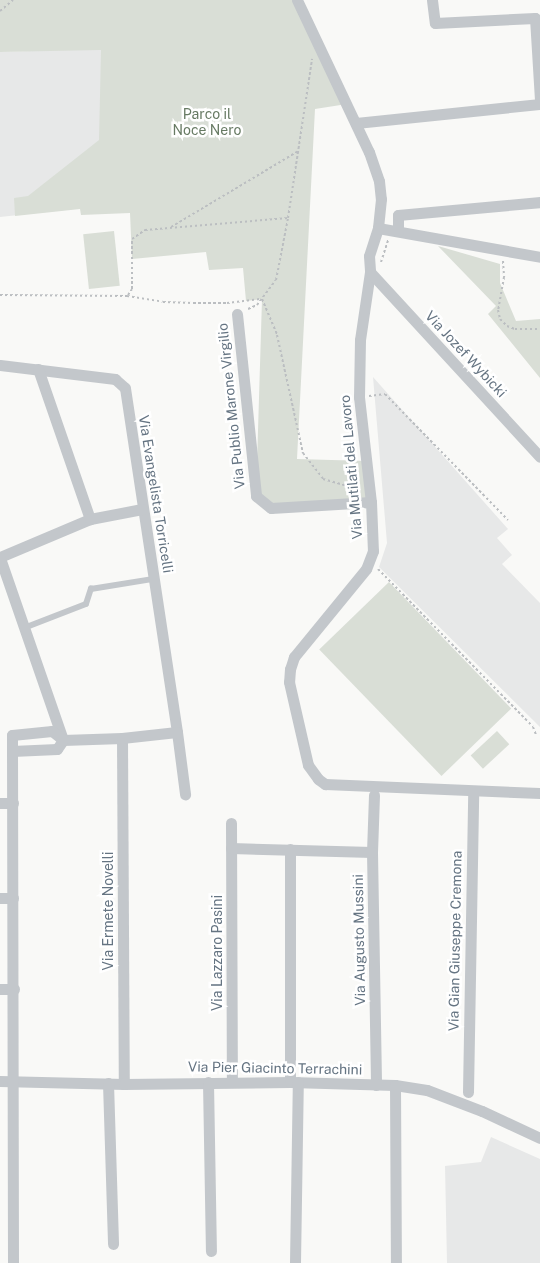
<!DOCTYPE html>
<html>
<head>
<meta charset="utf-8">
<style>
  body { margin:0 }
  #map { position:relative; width:540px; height:1263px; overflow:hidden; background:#f9f9f7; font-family:"Public Sans",sans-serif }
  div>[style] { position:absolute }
  .built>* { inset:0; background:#e7e8e8 }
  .green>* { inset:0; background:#d9ded6; transform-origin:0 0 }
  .path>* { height:2px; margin-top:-1px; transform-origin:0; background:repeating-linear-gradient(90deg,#bbbec1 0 2.5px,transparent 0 5px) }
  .lane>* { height:5.5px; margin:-2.75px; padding:0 2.75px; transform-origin:2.75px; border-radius:2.75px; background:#c3c7cb }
  .street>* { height:11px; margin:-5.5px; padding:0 5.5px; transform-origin:5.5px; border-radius:5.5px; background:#c3c7cb }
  span { translate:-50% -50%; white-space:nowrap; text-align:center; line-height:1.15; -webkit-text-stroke:5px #fff; paint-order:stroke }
  .park-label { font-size:14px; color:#677a63 }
  .street-label { font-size:14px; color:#657482 }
</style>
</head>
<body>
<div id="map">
  <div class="built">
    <i style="clip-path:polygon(128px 0,111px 205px,0 217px,0 52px,120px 48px)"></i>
    <i style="clip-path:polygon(373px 377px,508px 529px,497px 538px,512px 555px,502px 564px,540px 603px,540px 727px,379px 567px,387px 543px)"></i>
    <i style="clip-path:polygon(491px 1137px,540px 1159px,540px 1263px,447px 1263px,445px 1166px,481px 1162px)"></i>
  </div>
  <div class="green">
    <i style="clip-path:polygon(0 0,297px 0,347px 104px,315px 109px,297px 459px,366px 461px,371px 502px,271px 508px,256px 496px,262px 299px,246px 301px,243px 268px,209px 270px,206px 252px,132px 259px,130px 213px,81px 215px,80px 209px,15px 216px,14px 198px,28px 196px,99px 140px,101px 50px,0 52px)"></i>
    <i style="left:114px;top:231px;width:55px;height:31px;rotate:84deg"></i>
    <i style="clip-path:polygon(438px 246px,500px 264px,500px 283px,516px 321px,540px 319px,540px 378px,488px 314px,496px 306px)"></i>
    <i style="left:389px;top:582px;width:176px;height:97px;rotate:46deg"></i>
    <i style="left:497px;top:731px;width:18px;height:36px;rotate:47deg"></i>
  </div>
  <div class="path">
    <i style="left:0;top:11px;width:17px;rotate:-40deg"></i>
    <i style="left:171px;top:227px;width:147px;rotate:-30.8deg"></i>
    <i style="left:503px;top:261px;width:16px;rotate:86deg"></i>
    <i style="left:504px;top:277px;width:34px;rotate:100deg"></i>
    <i style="left:498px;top:310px;width:9px;rotate:77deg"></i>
    <i style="left:500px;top:319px;width:10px;rotate:45deg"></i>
    <i style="left:507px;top:326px;width:9px;rotate:21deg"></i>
    <i style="left:515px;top:329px;width:25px"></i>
    <i style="left:381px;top:262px;width:23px;rotate:-72deg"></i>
    <i style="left:0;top:295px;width:127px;rotate:0.5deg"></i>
    <i style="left:127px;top:296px;width:36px;rotate:9deg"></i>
    <i style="left:163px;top:302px;width:30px;rotate:2deg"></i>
    <i style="left:193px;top:303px;width:34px"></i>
    <i style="left:227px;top:303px;width:35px;rotate:-7deg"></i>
    <i style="left:128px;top:295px;width:7px;rotate:-56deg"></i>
    <i style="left:132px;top:289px;width:50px;rotate:-90deg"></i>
    <i style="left:132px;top:239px;width:16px;rotate:-35deg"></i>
    <i style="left:145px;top:230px;width:144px;rotate:-4.8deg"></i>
    <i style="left:262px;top:299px;width:39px;rotate:67deg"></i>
    <i style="left:277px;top:335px;width:121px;rotate:77.6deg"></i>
    <i style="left:303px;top:453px;width:33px;rotate:52deg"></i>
    <i style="left:323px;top:479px;width:32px;rotate:16deg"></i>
    <i style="left:354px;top:488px;width:5px;rotate:37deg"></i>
    <i style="left:248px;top:309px;width:10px;rotate:-24deg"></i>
    <i style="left:257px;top:305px;width:31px;rotate:-53deg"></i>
    <i style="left:276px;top:280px;width:63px;rotate:-79deg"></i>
    <i style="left:288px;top:218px;width:161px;rotate:-81.4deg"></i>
    <i style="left:369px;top:396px;width:16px;rotate:-7deg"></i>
    <i style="left:385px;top:394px;width:176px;rotate:45.7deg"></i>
    <i style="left:378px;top:569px;width:221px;rotate:45.5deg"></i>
    <i style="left:533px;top:727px;width:9px;rotate:69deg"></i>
  </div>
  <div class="lane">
    <i style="left:24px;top:628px;width:66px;rotate:-21.2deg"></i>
    <i style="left:86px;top:604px;width:16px;rotate:-72deg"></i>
    <i style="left:91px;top:589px;width:63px;rotate:-9.2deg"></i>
  </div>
  <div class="street">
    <i style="left:297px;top:0;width:168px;rotate:64.7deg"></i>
    <i style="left:369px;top:152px;width:31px;rotate:71deg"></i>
    <i style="left:379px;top:181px;width:18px;rotate:84deg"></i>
    <i style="left:381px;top:199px;width:29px;rotate:96deg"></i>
    <i style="left:378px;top:228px;width:29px;rotate:108deg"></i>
    <i style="left:369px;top:256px;width:16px;rotate:86deg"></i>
    <i style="left:370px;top:272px;width:69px;rotate:98.4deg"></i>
    <i style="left:360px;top:340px;width:57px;rotate:91deg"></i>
    <i style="left:359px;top:397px;width:106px;rotate:83.5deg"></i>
    <i style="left:371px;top:502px;width:49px;rotate:87.7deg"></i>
    <i style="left:373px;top:551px;width:19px;rotate:111deg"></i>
    <i style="left:366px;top:569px;width:114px;rotate:129.3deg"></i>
    <i style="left:294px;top:657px;width:13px;rotate:108deg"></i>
    <i style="left:290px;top:669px;width:13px;rotate:94deg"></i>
    <i style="left:289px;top:682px;width:85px;rotate:77.1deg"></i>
    <i style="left:308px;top:765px;width:17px;rotate:54deg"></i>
    <i style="left:318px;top:779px;width:9px;rotate:36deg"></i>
    <i style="left:325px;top:784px;width:215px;rotate:2.4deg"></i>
    <i style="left:432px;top:0;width:23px;rotate:83deg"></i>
    <i style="left:435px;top:23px;width:100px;rotate:-2.9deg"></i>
    <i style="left:535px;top:18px;width:81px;rotate:86.5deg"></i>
    <i style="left:356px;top:123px;width:185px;rotate:-5.9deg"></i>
    <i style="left:378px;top:228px;width:165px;rotate:10.1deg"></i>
    <i style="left:398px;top:231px;width:16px;rotate:-90deg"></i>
    <i style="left:398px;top:215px;width:143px;rotate:-5.2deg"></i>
    <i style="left:370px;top:272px;width:251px;rotate:47.4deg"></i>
    <i style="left:237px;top:314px;width:183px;rotate:84deg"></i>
    <i style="left:256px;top:496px;width:19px;rotate:39deg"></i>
    <i style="left:271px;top:508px;width:100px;rotate:-3.4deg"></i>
    <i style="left:0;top:365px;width:116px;rotate:6.9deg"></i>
    <i style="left:115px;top:379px;width:13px;rotate:42deg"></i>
    <i style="left:125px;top:388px;width:348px;rotate:81.4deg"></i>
    <i style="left:177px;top:732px;width:63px;rotate:82.6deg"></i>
    <i style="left:38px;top:369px;width:159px;rotate:70.9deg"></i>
    <i style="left:0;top:557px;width:98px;rotate:-22.9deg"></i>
    <i style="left:90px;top:519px;width:53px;rotate:-10.9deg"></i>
    <i style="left:0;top:558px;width:193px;rotate:70.9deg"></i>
    <i style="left:122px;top:738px;width:346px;rotate:89.7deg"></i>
    <i style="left:63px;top:740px;width:59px;rotate:-1.9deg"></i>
    <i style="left:122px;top:738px;width:55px;rotate:-6.2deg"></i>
    <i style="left:12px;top:751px;width:45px;rotate:-2.5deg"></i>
    <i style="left:57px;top:749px;width:11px;rotate:-56deg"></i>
    <i style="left:374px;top:795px;width:57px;rotate:92deg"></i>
    <i style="left:372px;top:852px;width:233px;rotate:89deg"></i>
    <i style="left:0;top:803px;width:13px"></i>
    <i style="left:231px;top:823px;width:259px;rotate:89.8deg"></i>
    <i style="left:231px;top:848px;width:141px;rotate:1.6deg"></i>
    <i style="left:290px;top:849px;width:233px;rotate:90deg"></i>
    <i style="left:0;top:898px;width:13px"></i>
    <i style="left:0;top:989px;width:14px"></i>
    <i style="left:0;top:1081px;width:124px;rotate:1.4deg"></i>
    <i style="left:124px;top:1084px;width:166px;rotate:-0.7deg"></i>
    <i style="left:290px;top:1082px;width:105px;rotate:1.6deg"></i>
    <i style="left:395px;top:1085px;width:32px;rotate:9deg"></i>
    <i style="left:427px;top:1090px;width:59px;rotate:20.9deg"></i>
    <i style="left:482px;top:1111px;width:64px;rotate:25deg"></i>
    <i style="left:208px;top:1082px;width:169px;rotate:89deg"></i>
    <i style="left:108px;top:1083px;width:161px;rotate:88.2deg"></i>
    <i style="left:395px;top:1085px;width:178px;rotate:89.7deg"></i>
    <i style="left:468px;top:1092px;width:301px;rotate:-89deg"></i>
    <i style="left:13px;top:1263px;width:528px;rotate:-90.11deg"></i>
    <i style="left:12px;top:735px;width:40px;rotate:-5.7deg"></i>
    <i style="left:52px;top:731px;width:14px;rotate:39deg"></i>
    <i style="left:295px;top:1263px;width:181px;rotate:-89.1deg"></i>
  </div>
  <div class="park-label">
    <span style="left:207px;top:122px">Parco il<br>Noce Nero</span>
  </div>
  <div class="street-label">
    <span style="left:466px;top:354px;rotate:47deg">Via Jozef Wybicki</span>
    <span style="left:231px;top:406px;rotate:-96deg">Via Publio Marone Virgilio</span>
    <span style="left:351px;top:467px;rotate:-95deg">Via Mutilati del Lavoro</span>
    <span style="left:156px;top:494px;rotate:81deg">Via Evangelista Torricelli</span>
    <span style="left:108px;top:911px;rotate:-90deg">Via Ermete Novelli</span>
    <span style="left:359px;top:940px;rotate:-91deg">Via Augusto Mussini</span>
    <span style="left:455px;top:941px;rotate:-89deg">Via Gian Giuseppe Cremona</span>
    <span style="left:217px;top:953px;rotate:-90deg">Via Lazzaro Pasini</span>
    <span style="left:275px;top:1068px;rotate:1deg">Via Pier Giacinto Terrachini</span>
  </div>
</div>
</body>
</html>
